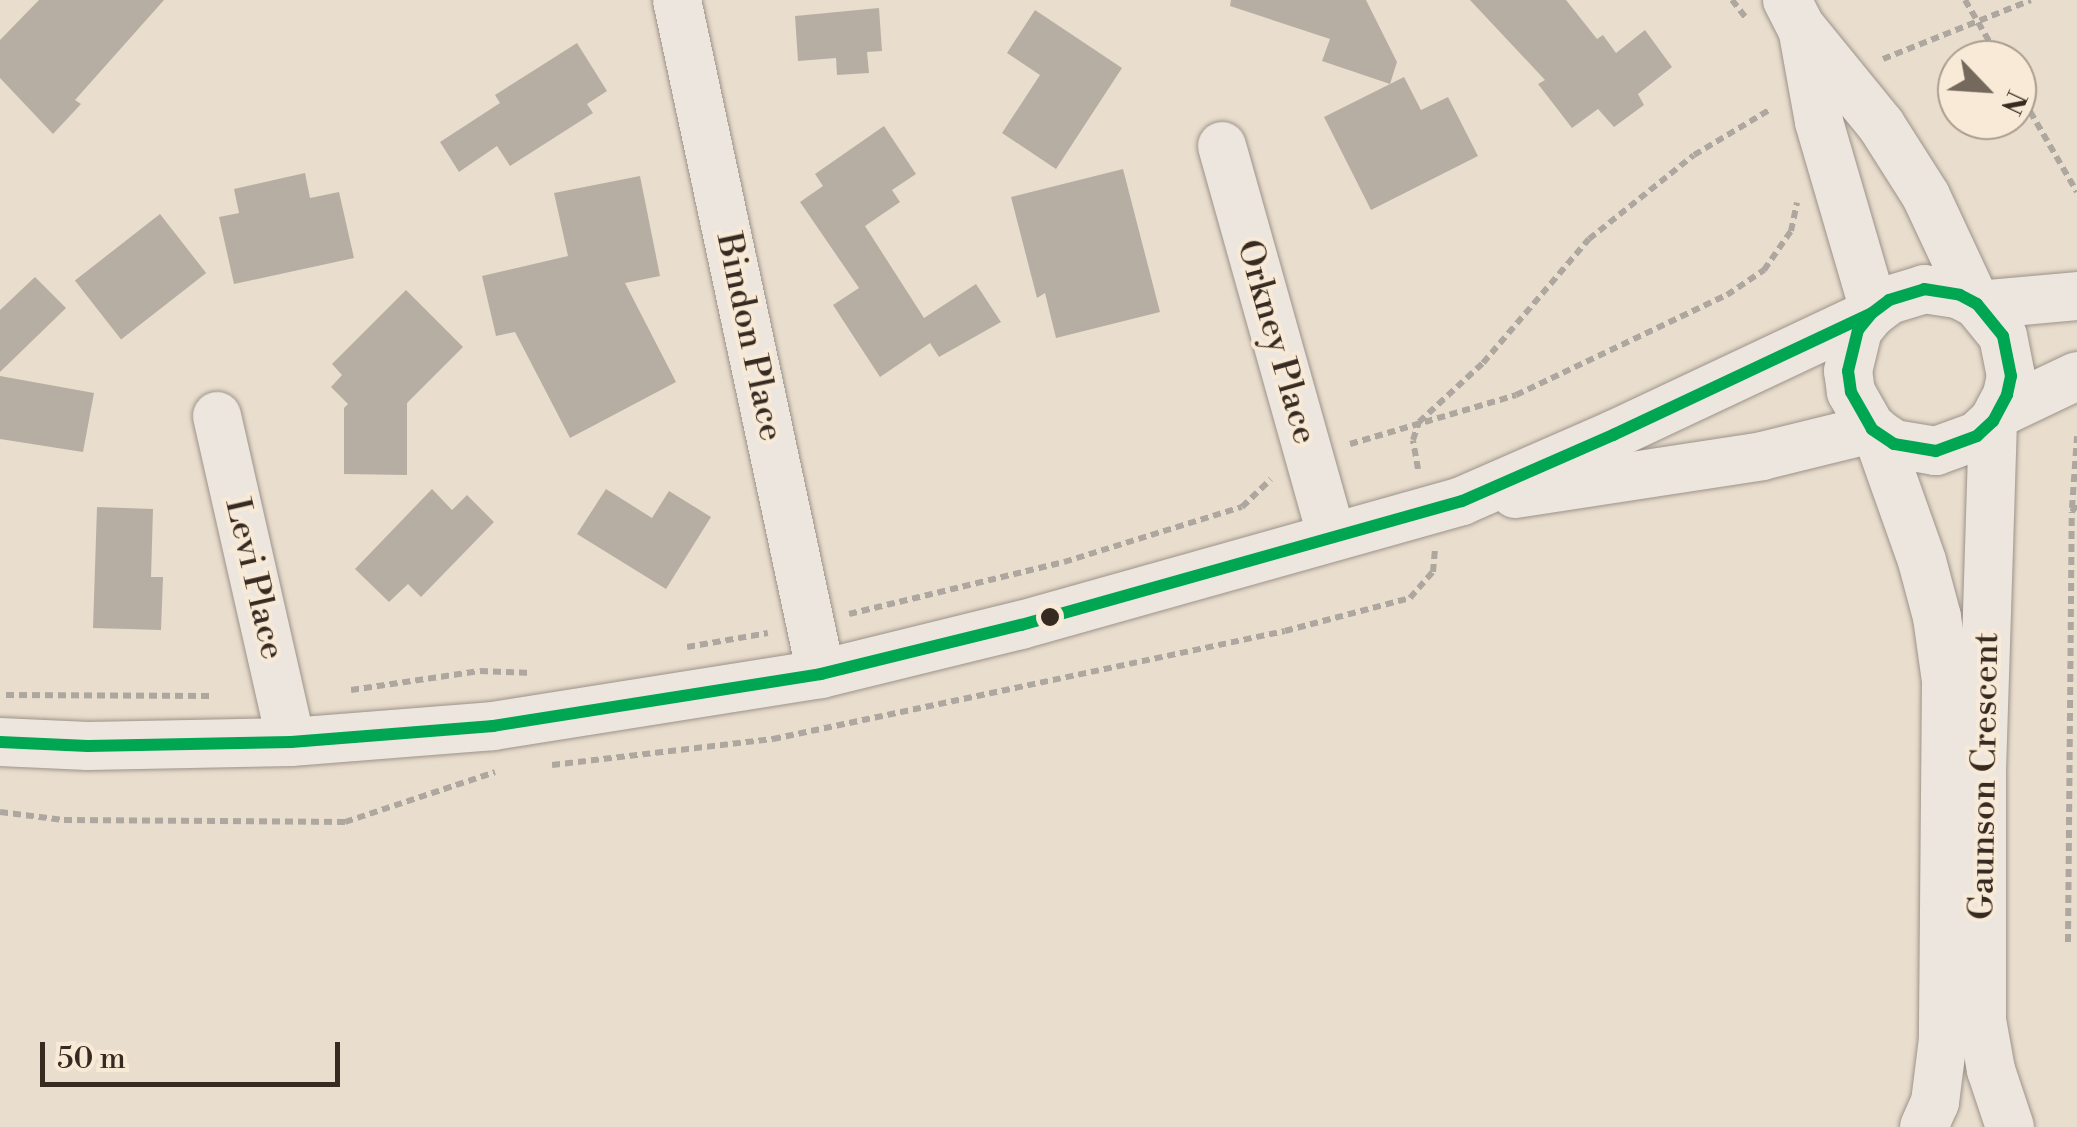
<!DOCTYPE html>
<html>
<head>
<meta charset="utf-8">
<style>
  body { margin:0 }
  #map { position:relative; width:2077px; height:1127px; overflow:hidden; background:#e9ddcd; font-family:"Libre Bodoni",serif }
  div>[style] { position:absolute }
  .building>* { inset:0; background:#b7aea3; transform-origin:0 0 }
  .path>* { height:6px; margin-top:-3px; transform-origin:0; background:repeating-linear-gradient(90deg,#ada79f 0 8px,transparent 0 13px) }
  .roads { filter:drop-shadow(0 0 2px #9c9389) drop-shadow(0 0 2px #9c9389) }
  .minor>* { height:48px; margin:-24px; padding:0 24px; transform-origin:24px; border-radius:24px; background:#ece6df }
  .bus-1>* { height:12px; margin:-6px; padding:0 6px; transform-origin:6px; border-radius:6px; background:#00a651 }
  .dots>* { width:28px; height:28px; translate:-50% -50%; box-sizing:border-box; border:5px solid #f8ead7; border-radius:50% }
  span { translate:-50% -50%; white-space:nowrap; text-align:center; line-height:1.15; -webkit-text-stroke:8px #f8ead7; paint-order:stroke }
  .street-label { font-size:35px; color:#372a21 }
  .north { position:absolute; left:1937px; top:40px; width:100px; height:100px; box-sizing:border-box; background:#f8ead7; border:2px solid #ab9d8e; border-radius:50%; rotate:115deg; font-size:28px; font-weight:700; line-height:40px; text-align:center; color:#372a21 }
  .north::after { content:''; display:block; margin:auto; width:35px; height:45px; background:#75695d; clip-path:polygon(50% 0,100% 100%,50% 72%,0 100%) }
  .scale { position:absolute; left:40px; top:1042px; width:300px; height:45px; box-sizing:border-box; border:5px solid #372a21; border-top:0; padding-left:12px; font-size:30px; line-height:35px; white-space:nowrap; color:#372a21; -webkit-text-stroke:8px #f8ead7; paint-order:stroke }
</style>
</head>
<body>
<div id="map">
  <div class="building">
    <i style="clip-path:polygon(39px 0,164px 0,75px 100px,81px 104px,53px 134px,0 78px,0 40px)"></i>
    <i style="clip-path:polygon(1231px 0,1366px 0,1397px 62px,1390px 84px,1404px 77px,1421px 110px,1448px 97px,1478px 156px,1371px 210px,1324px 117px,1390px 84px,1322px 61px,1330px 39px,1230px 6px)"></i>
    <i style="clip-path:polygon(1470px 0,1566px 0,1597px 39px,1603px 35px,1616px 53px,1645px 30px,1672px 67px,1638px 94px,1644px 105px,1614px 127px,1598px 109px,1572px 128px,1538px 84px,1545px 80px)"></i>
    <i style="clip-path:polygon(879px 8px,882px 51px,867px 52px,869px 73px,837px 75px,836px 58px,798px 61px,795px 16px)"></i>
    <i style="clip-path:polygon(1035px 10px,1122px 68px,1056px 169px,1002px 133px,1040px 75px,1007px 53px)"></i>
    <i style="clip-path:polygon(577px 43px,607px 91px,587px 104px,593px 113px,510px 166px,497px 146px,459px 172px,440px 142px,500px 103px,495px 95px)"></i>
    <i style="clip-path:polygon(884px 126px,916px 174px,892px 190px,900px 202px,865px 226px,924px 318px,976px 284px,1001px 322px,939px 357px,930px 343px,880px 377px,833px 305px,859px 288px,800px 202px,823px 186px,815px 174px)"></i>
    <i style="clip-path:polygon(1123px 169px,1160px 312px,1056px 338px,1045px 293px,1037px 298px,1011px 197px)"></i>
    <i style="clip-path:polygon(305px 173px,310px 198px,339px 192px,354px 258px,234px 284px,219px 217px,239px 213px,234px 189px)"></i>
    <i style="clip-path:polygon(640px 176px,660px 276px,625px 283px,676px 382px,570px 438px,515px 332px,496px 336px,482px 276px,568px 256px,554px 193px)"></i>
    <i style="left:160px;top:214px;width:75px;height:108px;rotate:52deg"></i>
    <i style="clip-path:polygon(35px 277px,66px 308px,0 372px,0 310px)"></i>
    <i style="clip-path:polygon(406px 290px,463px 347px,407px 403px,407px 475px,344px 474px,344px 408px,348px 404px,331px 387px,342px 375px,332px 364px)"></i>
    <i style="clip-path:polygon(0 376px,94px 393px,83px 452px,0 439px)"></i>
    <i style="clip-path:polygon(432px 489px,452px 510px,467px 495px,494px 522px,421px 597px,408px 584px,389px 602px,355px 569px)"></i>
    <i style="clip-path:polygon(606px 489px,652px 518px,669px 491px,711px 517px,666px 589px,577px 534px)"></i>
    <i style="clip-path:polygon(97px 507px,153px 509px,151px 577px,163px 577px,161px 630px,93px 628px)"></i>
  </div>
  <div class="path">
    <i style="left:1732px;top:0;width:24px;rotate:52deg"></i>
    <i style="left:1965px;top:0;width:69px;rotate:59.7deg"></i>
    <i style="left:1883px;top:59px;width:159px;rotate:-21.7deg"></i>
    <i style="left:2017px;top:89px;width:119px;rotate:59.8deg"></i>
    <i style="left:1350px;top:444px;width:173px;rotate:-16.4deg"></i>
    <i style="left:1516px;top:395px;width:233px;rotate:-25.4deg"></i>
    <i style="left:1727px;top:295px;width:45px;rotate:-34deg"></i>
    <i style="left:1764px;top:270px;width:47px;rotate:-55.3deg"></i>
    <i style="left:1791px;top:231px;width:29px;rotate:-78deg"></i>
    <i style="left:1418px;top:469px;width:29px;rotate:-100deg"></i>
    <i style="left:1413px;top:440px;width:19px;rotate:-72deg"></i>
    <i style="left:1419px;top:422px;width:87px;rotate:-42.7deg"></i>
    <i style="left:1483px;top:363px;width:163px;rotate:-49.5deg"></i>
    <i style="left:1589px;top:239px;width:134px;rotate:-38.7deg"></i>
    <i style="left:1694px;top:155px;width:90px;rotate:-30.9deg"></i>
    <i style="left:2072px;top:508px;width:72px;rotate:-86deg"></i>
    <i style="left:849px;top:614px;width:221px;rotate:-13.6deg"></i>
    <i style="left:1064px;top:562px;width:186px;rotate:-17.2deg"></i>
    <i style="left:1242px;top:507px;width:40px;rotate:-44deg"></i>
    <i style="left:687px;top:647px;width:82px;rotate:-9.8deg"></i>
    <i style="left:351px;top:690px;width:130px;rotate:-8.4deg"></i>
    <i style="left:480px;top:671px;width:52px;rotate:2.2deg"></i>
    <i style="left:6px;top:695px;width:208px;rotate:0.3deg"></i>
    <i style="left:552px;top:765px;width:223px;rotate:-6.7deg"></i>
    <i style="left:773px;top:739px;width:523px;rotate:-11.91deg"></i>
    <i style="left:1285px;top:631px;width:129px;rotate:-14.8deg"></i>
    <i style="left:1410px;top:598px;width:35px;rotate:-49deg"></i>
    <i style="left:1433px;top:572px;width:22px;rotate:-85deg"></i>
    <i style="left:0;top:812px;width:64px;rotate:7.1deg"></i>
    <i style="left:64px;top:820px;width:281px;rotate:0.4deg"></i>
    <i style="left:345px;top:822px;width:158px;rotate:-18.4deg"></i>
    <i style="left:2068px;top:942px;width:430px;rotate:-89.5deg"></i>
    <i style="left:2072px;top:512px;width:9px;rotate:-58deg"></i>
  </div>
  <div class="roads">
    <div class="minor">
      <i style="left:677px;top:0;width:689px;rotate:77.94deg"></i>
      <i style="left:1787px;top:0;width:30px;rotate:63deg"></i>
      <i style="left:1801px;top:27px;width:127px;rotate:50.8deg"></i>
      <i style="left:1881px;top:125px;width:84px;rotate:57.6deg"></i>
      <i style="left:1926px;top:196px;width:118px;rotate:65deg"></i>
      <i style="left:1803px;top:33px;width:90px;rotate:79.8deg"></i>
      <i style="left:1819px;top:122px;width:196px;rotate:73.7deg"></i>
      <i style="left:1222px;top:146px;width:406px;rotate:74.3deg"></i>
      <i style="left:1978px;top:305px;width:99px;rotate:-5.2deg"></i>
      <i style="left:1999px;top:413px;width:86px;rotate:-25.4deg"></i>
      <i style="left:217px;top:416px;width:334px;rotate:77.2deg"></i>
      <i style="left:1993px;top:421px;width:351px;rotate:91.8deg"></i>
      <i style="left:1982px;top:772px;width:248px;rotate:90deg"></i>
      <i style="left:1982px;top:1020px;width:51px;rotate:79.8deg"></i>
      <i style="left:1991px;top:1070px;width:60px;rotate:71.6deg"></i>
      <i style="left:1876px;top:431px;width:138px;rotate:70.5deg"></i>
      <i style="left:1922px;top:561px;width:58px;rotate:75deg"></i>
      <i style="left:1937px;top:617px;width:65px;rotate:82deg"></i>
      <i style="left:1946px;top:681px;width:358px;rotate:90.5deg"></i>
      <i style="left:1943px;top:1039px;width:64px;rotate:97.2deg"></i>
      <i style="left:1935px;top:1102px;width:27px;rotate:114deg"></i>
      <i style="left:1515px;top:494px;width:250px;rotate:-8.7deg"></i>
      <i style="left:1762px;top:456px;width:113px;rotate:-13.8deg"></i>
      <i style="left:0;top:742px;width:88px;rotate:2.6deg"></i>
      <i style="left:88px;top:746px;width:203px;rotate:-1.1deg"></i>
      <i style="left:291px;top:742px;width:203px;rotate:-4.5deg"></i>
      <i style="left:493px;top:726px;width:332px;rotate:-9deg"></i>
      <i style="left:821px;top:674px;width:206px;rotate:-13.8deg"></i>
      <i style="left:1021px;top:625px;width:458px;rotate:-15.7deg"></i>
      <i style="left:1462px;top:501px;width:165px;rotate:-23.6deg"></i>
      <i style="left:1613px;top:435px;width:286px;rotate:-25.2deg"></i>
      <i style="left:1872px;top:313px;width:21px;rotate:-37deg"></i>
      <i style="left:1889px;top:300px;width:37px;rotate:-17deg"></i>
      <i style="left:1924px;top:289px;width:36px;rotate:9deg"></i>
      <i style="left:1960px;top:295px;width:19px;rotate:28deg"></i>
      <i style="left:1977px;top:304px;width:41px;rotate:50.9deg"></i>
      <i style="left:2003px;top:336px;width:41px;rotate:78.7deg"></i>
      <i style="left:2011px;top:376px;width:19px;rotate:102deg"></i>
      <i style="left:2007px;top:395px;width:30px;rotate:118deg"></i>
      <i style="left:1993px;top:421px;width:22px;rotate:137deg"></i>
      <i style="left:1977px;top:436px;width:44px;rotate:159.9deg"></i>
      <i style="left:1936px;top:451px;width:43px;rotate:-170.5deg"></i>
      <i style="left:1894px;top:444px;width:27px;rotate:-146deg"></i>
      <i style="left:1872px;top:429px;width:43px;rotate:-119.6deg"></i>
      <i style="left:1851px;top:392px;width:21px;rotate:-98deg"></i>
      <i style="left:1848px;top:371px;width:42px;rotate:-76.3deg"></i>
      <i style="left:1858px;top:330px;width:22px;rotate:-51deg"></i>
    </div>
  </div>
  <div class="bus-1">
    <i style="left:0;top:742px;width:88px;rotate:2.6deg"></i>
    <i style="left:88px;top:746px;width:203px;rotate:-1.1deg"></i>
    <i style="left:291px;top:742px;width:203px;rotate:-4.5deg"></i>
    <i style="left:493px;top:726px;width:332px;rotate:-9deg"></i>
    <i style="left:821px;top:674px;width:206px;rotate:-13.8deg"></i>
    <i style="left:1021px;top:625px;width:458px;rotate:-15.7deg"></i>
    <i style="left:1462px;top:501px;width:165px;rotate:-23.6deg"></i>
    <i style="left:1613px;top:435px;width:286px;rotate:-25.2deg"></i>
    <i style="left:1872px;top:313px;width:21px;rotate:-37deg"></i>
    <i style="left:1889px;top:300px;width:37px;rotate:-17deg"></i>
    <i style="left:1924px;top:289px;width:36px;rotate:9deg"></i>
    <i style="left:1960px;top:295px;width:19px;rotate:28deg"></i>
    <i style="left:1977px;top:304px;width:41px;rotate:50.9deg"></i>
    <i style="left:2003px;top:336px;width:41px;rotate:78.7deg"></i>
    <i style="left:2011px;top:376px;width:19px;rotate:102deg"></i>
    <i style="left:2007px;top:395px;width:30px;rotate:118deg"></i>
    <i style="left:1993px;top:421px;width:22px;rotate:137deg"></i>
    <i style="left:1977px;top:436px;width:44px;rotate:159.9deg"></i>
    <i style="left:1936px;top:451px;width:43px;rotate:-170.5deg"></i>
    <i style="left:1894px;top:444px;width:27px;rotate:-146deg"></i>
    <i style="left:1872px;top:429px;width:43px;rotate:-119.6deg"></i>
    <i style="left:1851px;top:392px;width:21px;rotate:-98deg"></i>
    <i style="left:1848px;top:371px;width:42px;rotate:-76.3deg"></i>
    <i style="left:1858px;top:330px;width:22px;rotate:-51deg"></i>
  </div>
  <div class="dots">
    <i style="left:1050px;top:617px;background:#372a21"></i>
  </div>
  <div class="street-label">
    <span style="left:749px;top:337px;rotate:78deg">Bindon Place</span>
    <span style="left:1276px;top:342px;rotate:74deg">Orkney Place</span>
    <span style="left:254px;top:579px;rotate:77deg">Levi Place</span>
    <span style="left:1985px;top:776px;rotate:-89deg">Gaunson Crescent</span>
  </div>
  <div class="north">N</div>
  <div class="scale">50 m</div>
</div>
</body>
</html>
